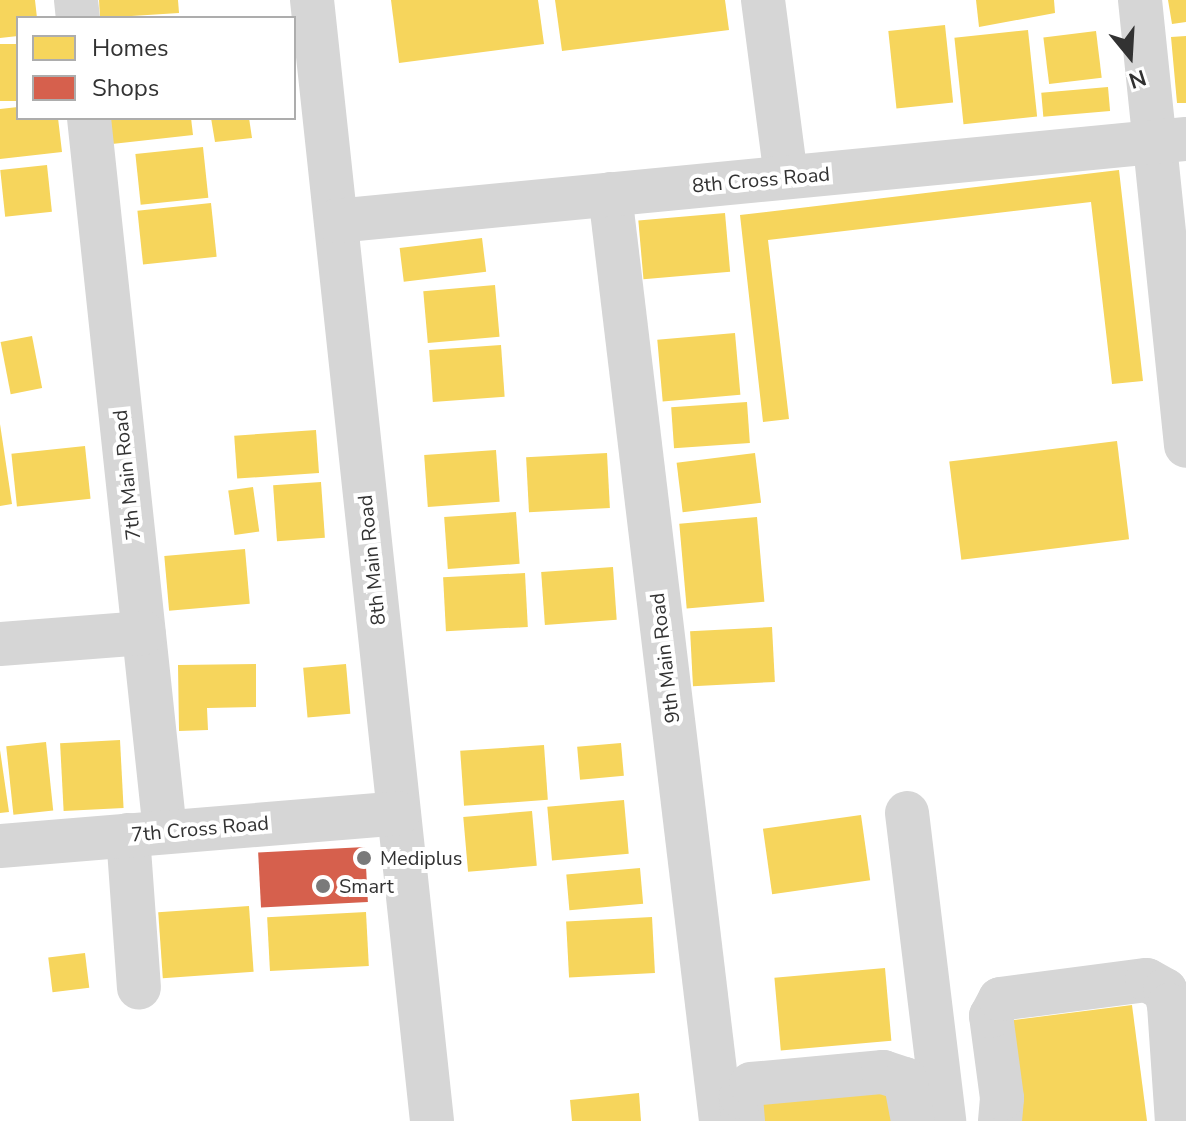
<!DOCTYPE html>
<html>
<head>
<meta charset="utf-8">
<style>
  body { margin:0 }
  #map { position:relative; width:1186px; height:1121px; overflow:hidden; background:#fff; font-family:"Nunito Sans",sans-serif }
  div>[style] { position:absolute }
  .homes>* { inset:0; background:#f6d55c; transform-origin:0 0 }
  .shops>* { inset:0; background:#d6604d; transform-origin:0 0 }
  .minor>* { height:44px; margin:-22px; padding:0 22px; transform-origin:22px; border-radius:22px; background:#d6d6d6 }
  .dots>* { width:22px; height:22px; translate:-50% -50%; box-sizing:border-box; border:4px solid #fff; border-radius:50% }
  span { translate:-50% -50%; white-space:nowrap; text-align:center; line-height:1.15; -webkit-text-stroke:8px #fff; paint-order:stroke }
  .street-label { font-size:20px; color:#323232 }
  .poi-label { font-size:20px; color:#323232 }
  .left { translate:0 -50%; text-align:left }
  .legend { position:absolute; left:16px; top:16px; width:280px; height:104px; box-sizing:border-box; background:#fff; border:2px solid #adadad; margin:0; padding:10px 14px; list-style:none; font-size:24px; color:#323232 }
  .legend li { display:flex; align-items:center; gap:16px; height:40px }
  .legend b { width:40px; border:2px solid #adadad }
  .north { position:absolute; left:1090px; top:16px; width:80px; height:80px; -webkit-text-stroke:6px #fff; paint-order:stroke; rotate:162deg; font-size:22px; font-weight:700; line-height:32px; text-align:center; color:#323232 }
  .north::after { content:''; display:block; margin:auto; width:28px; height:36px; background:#323232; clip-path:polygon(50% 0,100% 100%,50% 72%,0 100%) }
</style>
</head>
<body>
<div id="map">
  <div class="homes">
    <i style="clip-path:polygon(0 0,35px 0,37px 18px,18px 18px,18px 36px,0 38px)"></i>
    <i style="clip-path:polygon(99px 0,178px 0,179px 13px,100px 18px)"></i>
    <i style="clip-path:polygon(391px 0,538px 0,544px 44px,399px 63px)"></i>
    <i style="clip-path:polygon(555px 0,725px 0,729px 30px,562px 51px)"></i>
    <i style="clip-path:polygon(976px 0,1054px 0,1055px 13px,979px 27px)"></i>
    <i style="clip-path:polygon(1168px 0,1186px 0,1186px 22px,1172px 24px)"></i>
    <i style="left:945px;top:25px;width:78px;height:57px;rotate:84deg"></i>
    <i style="left:1028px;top:30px;width:87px;height:74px;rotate:84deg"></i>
    <i style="left:1096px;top:31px;width:47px;height:53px;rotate:83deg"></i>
    <i style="clip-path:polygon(1186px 36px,1186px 103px,1177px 103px,1171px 37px)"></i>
    <i style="left:18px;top:44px;width:57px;height:18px;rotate:90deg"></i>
    <i style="left:1108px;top:87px;width:24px;height:67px;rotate:85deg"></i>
    <i style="clip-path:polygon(18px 107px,18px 118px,58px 118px,62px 152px,0 159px,0 109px)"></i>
    <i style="clip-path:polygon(109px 118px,191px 118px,193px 135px,112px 144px)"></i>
    <i style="clip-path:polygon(211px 118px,249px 118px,252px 138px,215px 142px)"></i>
    <i style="left:203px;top:147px;width:51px;height:68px;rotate:84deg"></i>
    <i style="left:47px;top:165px;width:47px;height:47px;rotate:84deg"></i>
    <i style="clip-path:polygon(1119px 170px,1143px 381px,1112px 384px,1091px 202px,768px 240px,789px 419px,763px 422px,740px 215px)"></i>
    <i style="left:211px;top:203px;width:54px;height:74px;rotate:84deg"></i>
    <i style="left:725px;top:213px;width:59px;height:87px;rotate:85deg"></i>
    <i style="left:482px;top:238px;width:34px;height:83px;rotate:83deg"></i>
    <i style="left:495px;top:285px;width:52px;height:72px;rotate:85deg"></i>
    <i style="left:735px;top:333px;width:62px;height:78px;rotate:85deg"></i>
    <i style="left:32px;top:336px;width:53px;height:32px;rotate:79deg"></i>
    <i style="left:501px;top:345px;width:52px;height:72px;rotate:86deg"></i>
    <i style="left:747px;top:402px;width:41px;height:76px;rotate:86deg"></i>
    <i style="clip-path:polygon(0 424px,12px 504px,0 506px)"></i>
    <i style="left:316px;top:430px;width:43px;height:82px;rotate:86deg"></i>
    <i style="left:1117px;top:441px;width:99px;height:169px;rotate:83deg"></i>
    <i style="left:85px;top:446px;width:53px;height:74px;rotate:84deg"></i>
    <i style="left:496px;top:450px;width:52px;height:72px;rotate:86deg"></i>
    <i style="left:607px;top:453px;width:55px;height:81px;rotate:87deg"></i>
    <i style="left:755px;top:453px;width:50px;height:79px;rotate:83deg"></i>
    <i style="left:321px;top:482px;width:56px;height:48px;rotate:86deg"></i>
    <i style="left:253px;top:487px;width:45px;height:25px;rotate:82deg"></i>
    <i style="left:516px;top:512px;width:52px;height:72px;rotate:86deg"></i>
    <i style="left:757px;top:517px;width:85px;height:78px;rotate:85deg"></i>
    <i style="left:245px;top:549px;width:55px;height:81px;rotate:85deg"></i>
    <i style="left:613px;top:567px;width:53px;height:72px;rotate:86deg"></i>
    <i style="left:525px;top:573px;width:54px;height:82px;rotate:87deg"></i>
    <i style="left:772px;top:627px;width:55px;height:82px;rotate:87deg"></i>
    <i style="clip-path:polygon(256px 664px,256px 707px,207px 708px,208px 730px,179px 731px,178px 665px)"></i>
    <i style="left:346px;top:664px;width:50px;height:43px;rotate:85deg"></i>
    <i style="left:120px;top:740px;width:68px;height:60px;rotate:87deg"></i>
    <i style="left:46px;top:742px;width:69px;height:40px;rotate:84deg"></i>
    <i style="left:621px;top:743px;width:33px;height:44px;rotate:85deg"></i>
    <i style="left:544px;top:745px;width:55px;height:84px;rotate:86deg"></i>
    <i style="clip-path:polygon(0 750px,9px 812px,0 813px)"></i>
    <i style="left:624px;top:800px;width:54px;height:77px;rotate:85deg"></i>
    <i style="left:532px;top:811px;width:55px;height:69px;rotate:85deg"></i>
    <i style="left:861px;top:815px;width:66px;height:99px;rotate:82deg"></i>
    <i style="left:640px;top:868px;width:36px;height:74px;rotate:85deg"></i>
    <i style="left:249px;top:906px;width:66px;height:91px;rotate:86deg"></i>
    <i style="left:366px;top:912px;width:54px;height:99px;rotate:87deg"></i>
    <i style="left:652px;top:917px;width:56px;height:86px;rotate:87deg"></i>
    <i style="left:85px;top:953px;width:35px;height:37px;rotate:83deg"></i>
    <i style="left:885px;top:968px;width:73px;height:111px;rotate:85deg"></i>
    <i style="clip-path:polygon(1132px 1005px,1147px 1121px,1019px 1121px,1006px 1021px)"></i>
    <i style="clip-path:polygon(890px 1086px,893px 1121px,753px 1121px,750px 1096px)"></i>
    <i style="clip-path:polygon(639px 1093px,641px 1121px,572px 1121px,570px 1100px)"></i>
  </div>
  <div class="shops">
    <i style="left:365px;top:847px;width:55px;height:107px;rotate:87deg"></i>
  </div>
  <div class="minor">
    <i style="left:76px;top:0;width:18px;rotate:84deg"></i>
    <i style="left:312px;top:0;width:1127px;rotate:83.89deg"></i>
    <i style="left:763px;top:0;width:178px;rotate:82.6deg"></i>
    <i style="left:1140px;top:0;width:448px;rotate:84.1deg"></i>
    <i style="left:89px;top:118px;width:718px;rotate:83.92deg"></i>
    <i style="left:610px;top:194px;width:934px;rotate:83.17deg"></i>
    <i style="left:336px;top:221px;width:854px;rotate:-5.51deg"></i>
    <i style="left:0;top:644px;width:144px;rotate:-4.4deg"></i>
    <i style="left:907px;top:813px;width:310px;rotate:83.1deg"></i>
    <i style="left:128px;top:835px;width:153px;rotate:85.9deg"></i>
    <i style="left:0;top:846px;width:400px;rotate:-4.7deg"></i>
    <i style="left:743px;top:1121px;width:24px;rotate:-95deg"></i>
    <i style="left:741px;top:1097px;width:16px;rotate:-52deg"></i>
    <i style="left:751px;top:1084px;width:133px;rotate:-5.2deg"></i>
    <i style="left:883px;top:1072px;width:23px;rotate:18deg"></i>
    <i style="left:905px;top:1079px;width:43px;rotate:79.2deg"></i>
    <i style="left:1000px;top:1121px;width:23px;rotate:-85deg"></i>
    <i style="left:1002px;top:1098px;width:83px;rotate:-97.6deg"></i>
    <i style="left:991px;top:1016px;width:19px;rotate:-62deg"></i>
    <i style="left:1000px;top:999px;width:148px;rotate:-7.4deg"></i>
    <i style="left:1147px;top:980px;width:21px;rotate:29deg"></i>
    <i style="left:1165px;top:990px;width:16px;rotate:75deg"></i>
    <i style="left:1169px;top:1005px;width:116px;rotate:86.1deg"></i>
  </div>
  <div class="dots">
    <i style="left:364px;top:858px;background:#7a7a7a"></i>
    <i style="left:323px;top:886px;background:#7a7a7a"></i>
  </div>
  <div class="street-label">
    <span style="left:761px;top:180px;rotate:-5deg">8th Cross Road</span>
    <span style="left:127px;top:475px;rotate:-96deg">7th Main Road</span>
    <span style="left:372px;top:560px;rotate:-96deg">8th Main Road</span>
    <span style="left:665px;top:658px;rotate:-97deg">9th Main Road</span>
    <span style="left:200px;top:829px;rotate:-5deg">7th Cross Road</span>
  </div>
  <div class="poi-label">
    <span class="left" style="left:380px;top:858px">Mediplus</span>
    <span class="left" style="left:339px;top:886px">Smart</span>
  </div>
  <ul class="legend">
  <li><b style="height:22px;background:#f6d55c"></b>Homes</li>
  <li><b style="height:22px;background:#d6604d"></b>Shops</li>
  </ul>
  <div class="north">N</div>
</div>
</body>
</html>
